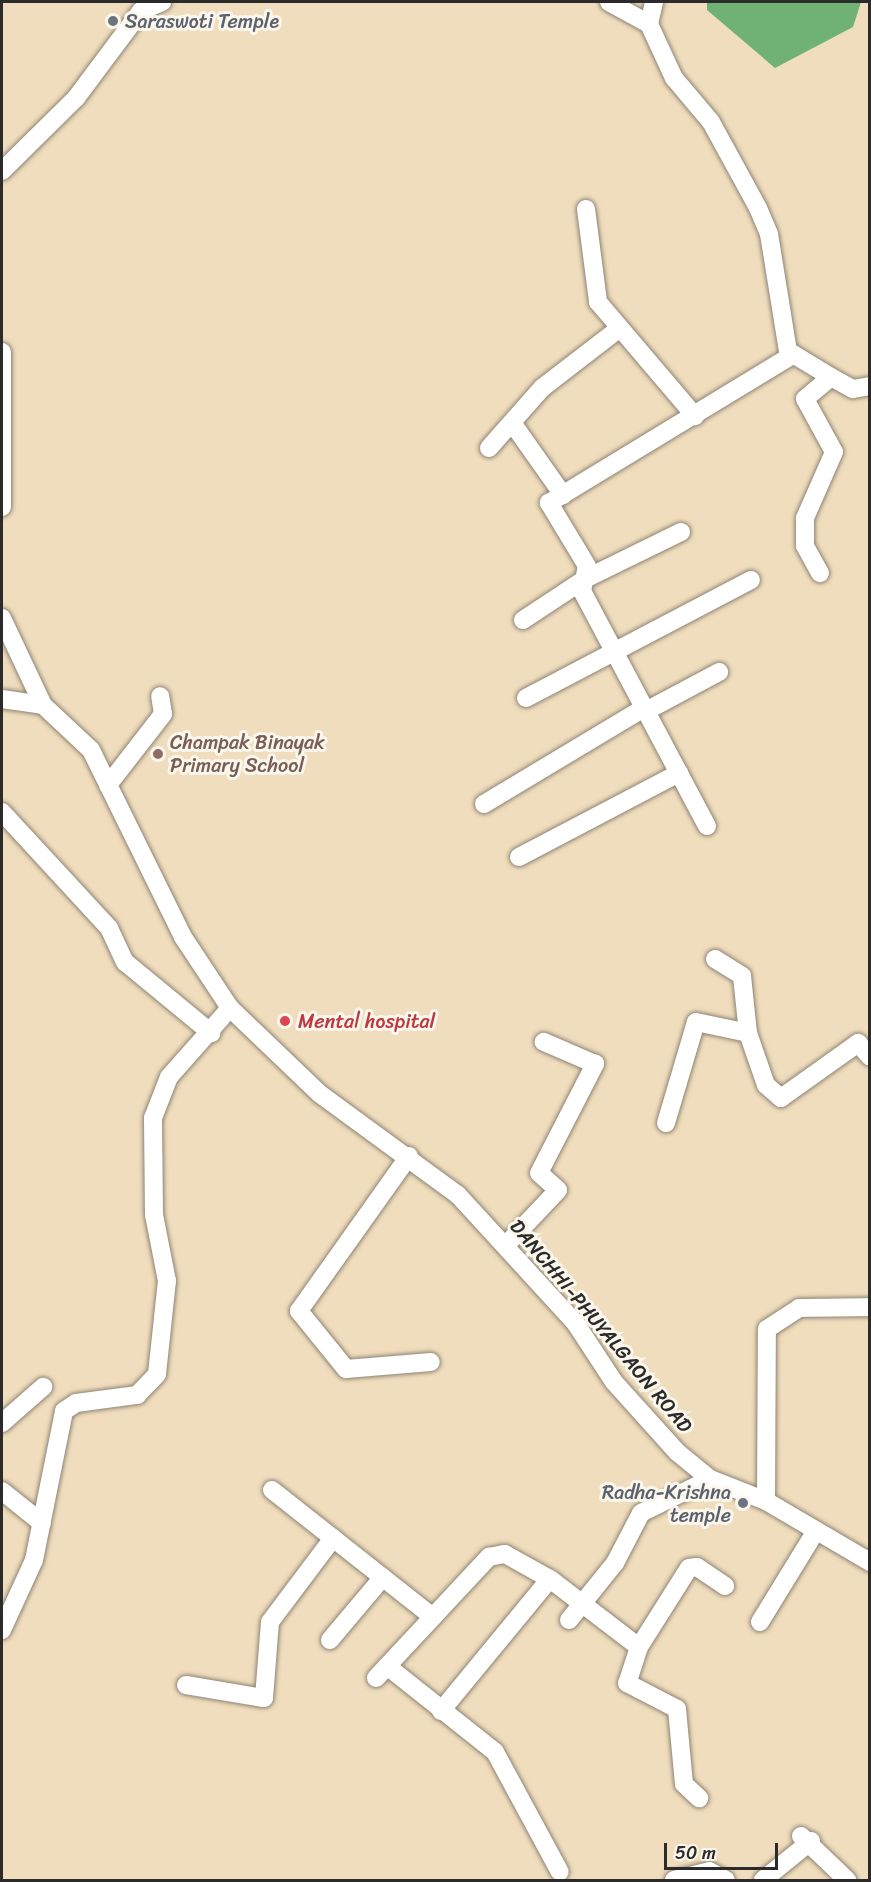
<!DOCTYPE html>
<html>
<head>
<meta charset="utf-8">
<style>
  body { margin:0 }
  #map { position:relative; width:871px; height:1882px; overflow:hidden; background:#f0ddbd; font-family:Sriracha,sans-serif }
  div>[style] { position:absolute }
  .forest>* { inset:0; background:#70b274 }
  .roads { filter:drop-shadow(0 0 2px #8e8474) drop-shadow(0 0 2px #8e8474) }
  .minor>* { height:18px; margin:-9px; padding:0 9px; transform-origin:9px; border-radius:9px; background:#fff }
  .dots>* { width:16px; height:16px; translate:-50% -50%; box-sizing:border-box; border:3px solid #fbf7ec; border-radius:50% }
  span { translate:-50% -50%; white-space:nowrap; text-align:center; line-height:1.15; -webkit-text-stroke:6px #fbf7ec; paint-order:stroke }
  .worship-label { font-size:20px; color:#5b616d }
  .left { translate:0 -50%; text-align:left }
  .right { translate:-100% -50%; text-align:right }
  .education-label { font-size:20px; color:#785e54 }
  .health-label { font-size:20px; color:#be3a42 }
  .street-label { font-size:20px; color:#2b2b2b }
  .frame { position:absolute; inset:0; border:3px solid #2b2b2b; pointer-events:none }
  .scale { position:absolute; left:664px; top:1843px; width:114px; height:27px; box-sizing:border-box; border:3px solid #2b2b2b; border-top:0; padding-left:8px; font-size:18px; line-height:21px; white-space:nowrap; color:#2b2b2b; -webkit-text-stroke:4px #fbf7ec; paint-order:stroke }
</style>
</head>
<body>
<div id="map">
  <div class="forest">
    <i style="clip-path:polygon(707px 2px,861px 2px,853px 27px,775px 68px,707px 10px)"></i>
  </div>
  <div class="roads">
    <div class="minor">
      <i style="left:609px;top:2px;width:46px;rotate:28.8deg"></i>
      <i style="left:649px;top:24px;width:23px;rotate:-77deg"></i>
      <i style="left:649px;top:24px;width:60px;rotate:65.2deg"></i>
      <i style="left:674px;top:78px;width:57px;rotate:49.9deg"></i>
      <i style="left:711px;top:122px;width:98px;rotate:61.3deg"></i>
      <i style="left:758px;top:208px;width:28px;rotate:67deg"></i>
      <i style="left:769px;top:234px;width:119px;rotate:80.8deg"></i>
      <i style="left:788px;top:351px;width:50px;rotate:31.2deg"></i>
      <i style="left:831px;top:377px;width:34px;rotate:140deg"></i>
      <i style="left:805px;top:399px;width:60px;rotate:61.3deg"></i>
      <i style="left:834px;top:452px;width:72px;rotate:113.7deg"></i>
      <i style="left:805px;top:518px;width:28px;rotate:90deg"></i>
      <i style="left:805px;top:546px;width:31px;rotate:61deg"></i>
      <i style="left:2px;top:171px;width:104px;rotate:-44.6deg"></i>
      <i style="left:76px;top:98px;width:109px;rotate:-53.2deg"></i>
      <i style="left:141px;top:11px;width:23px;rotate:-23deg"></i>
      <i style="left:586px;top:209px;width:94px;rotate:82.6deg"></i>
      <i style="left:598px;top:302px;width:150px;rotate:49.6deg"></i>
      <i style="left:2px;top:352px;width:155px;rotate:90deg"></i>
      <i style="left:831px;top:377px;width:25px;rotate:29deg"></i>
      <i style="left:853px;top:389px;width:17px;rotate:-10deg"></i>
      <i style="left:513px;top:424px;width:87px;rotate:54.8deg"></i>
      <i style="left:489px;top:448px;width:80px;rotate:-48.5deg"></i>
      <i style="left:542px;top:388px;width:98px;rotate:-37.6deg"></i>
      <i style="left:2px;top:618px;width:96px;rotate:64.8deg"></i>
      <i style="left:43px;top:705px;width:66px;rotate:43.2deg"></i>
      <i style="left:91px;top:750px;width:208px;rotate:63.8deg"></i>
      <i style="left:183px;top:937px;width:85px;rotate:56.5deg"></i>
      <i style="left:230px;top:1008px;width:124px;rotate:43.7deg"></i>
      <i style="left:320px;top:1094px;width:171px;rotate:36.2deg"></i>
      <i style="left:458px;top:1195px;width:175px;rotate:47.5deg"></i>
      <i style="left:576px;top:1324px;width:69px;rotate:56.8deg"></i>
      <i style="left:614px;top:1382px;width:94px;rotate:48deg"></i>
      <i style="left:677px;top:1452px;width:43px;rotate:39.3deg"></i>
      <i style="left:710px;top:1479px;width:60px;rotate:21.4deg"></i>
      <i style="left:766px;top:1501px;width:121px;rotate:30.4deg"></i>
      <i style="left:523px;top:620px;width:74px;rotate:-33.5deg"></i>
      <i style="left:585px;top:579px;width:107px;rotate:-26.1deg"></i>
      <i style="left:526px;top:698px;width:254px;rotate:-27.7deg"></i>
      <i style="left:2px;top:699px;width:41px;rotate:8.3deg"></i>
      <i style="left:646px;top:711px;width:83px;rotate:-28.1deg"></i>
      <i style="left:108px;top:785px;width:90px;rotate:-52.2deg"></i>
      <i style="left:163px;top:714px;width:18px;rotate:-99deg"></i>
      <i style="left:484px;top:804px;width:187px;rotate:-31deg"></i>
      <i style="left:2px;top:812px;width:158px;rotate:47.3deg"></i>
      <i style="left:109px;top:928px;width:38px;rotate:65deg"></i>
      <i style="left:125px;top:962px;width:112px;rotate:39.5deg"></i>
      <i style="left:707px;top:826px;width:266px;rotate:-118deg"></i>
      <i style="left:582px;top:591px;width:25px;rotate:-79deg"></i>
      <i style="left:587px;top:566px;width:74px;rotate:-121.1deg"></i>
      <i style="left:549px;top:503px;width:285px;rotate:-31.3deg"></i>
      <i style="left:519px;top:857px;width:181px;rotate:-27.7deg"></i>
      <i style="left:715px;top:959px;width:32px;rotate:32deg"></i>
      <i style="left:742px;top:976px;width:57px;rotate:84deg"></i>
      <i style="left:748px;top:1033px;width:55px;rotate:70.9deg"></i>
      <i style="left:766px;top:1085px;width:20px;rotate:41deg"></i>
      <i style="left:781px;top:1098px;width:95px;rotate:-35.5deg"></i>
      <i style="left:858px;top:1043px;width:18px;rotate:49deg"></i>
      <i style="left:666px;top:1123px;width:105px;rotate:-73.5deg"></i>
      <i style="left:696px;top:1022px;width:53px;rotate:11.9deg"></i>
      <i style="left:409px;top:1156px;width:190px;rotate:125.4deg"></i>
      <i style="left:299px;top:1311px;width:75px;rotate:51deg"></i>
      <i style="left:346px;top:1369px;width:85px;rotate:-4.7deg"></i>
      <i style="left:507px;top:1244px;width:74px;rotate:-46.6deg"></i>
      <i style="left:558px;top:1190px;width:25px;rotate:-138deg"></i>
      <i style="left:539px;top:1173px;width:123px;rotate:-62.8deg"></i>
      <i style="left:595px;top:1064px;width:56px;rotate:-156.7deg"></i>
      <i style="left:2px;top:1423px;width:55px;rotate:-41.3deg"></i>
      <i style="left:272px;top:1490px;width:205px;rotate:38.3deg"></i>
      <i style="left:2px;top:1491px;width:51px;rotate:38.7deg"></i>
      <i style="left:766px;top:1501px;width:172px;rotate:-89.7deg"></i>
      <i style="left:767px;top:1329px;width:38px;rotate:-33deg"></i>
      <i style="left:799px;top:1308px;width:71px;rotate:-0.8deg"></i>
      <i style="left:569px;top:1620px;width:73px;rotate:-51.1deg"></i>
      <i style="left:615px;top:1563px;width:56px;rotate:-62.5deg"></i>
      <i style="left:641px;top:1513px;width:77px;rotate:-26.2deg"></i>
      <i style="left:760px;top:1622px;width:103px;rotate:-58.5deg"></i>
      <i style="left:2px;top:1630px;width:77px;rotate:-65.4deg"></i>
      <i style="left:34px;top:1560px;width:152px;rotate:-78.6deg"></i>
      <i style="left:64px;top:1411px;width:14px;rotate:-34deg"></i>
      <i style="left:76px;top:1403px;width:62px;rotate:-7.5deg"></i>
      <i style="left:137px;top:1395px;width:29px;rotate:-46deg"></i>
      <i style="left:157px;top:1374px;width:94px;rotate:-83.9deg"></i>
      <i style="left:167px;top:1281px;width:67px;rotate:-101.1deg"></i>
      <i style="left:154px;top:1215px;width:97px;rotate:-90.6deg"></i>
      <i style="left:153px;top:1118px;width:44px;rotate:-68.7deg"></i>
      <i style="left:169px;top:1077px;width:92px;rotate:-48.5deg"></i>
      <i style="left:330px;top:1640px;width:82px;rotate:-49.9deg"></i>
      <i style="left:639px;top:1647px;width:93px;rotate:-57.7deg"></i>
      <i style="left:689px;top:1568px;width:8px;rotate:-7deg"></i>
      <i style="left:697px;top:1567px;width:34px;rotate:34deg"></i>
      <i style="left:387px;top:1666px;width:138px;rotate:38.5deg"></i>
      <i style="left:495px;top:1752px;width:136px;rotate:61.6deg"></i>
      <i style="left:376px;top:1678px;width:166px;rotate:-47deg"></i>
      <i style="left:489px;top:1557px;width:16px;rotate:-11deg"></i>
      <i style="left:505px;top:1554px;width:51px;rotate:29.1deg"></i>
      <i style="left:550px;top:1579px;width:112px;rotate:37.4deg"></i>
      <i style="left:639px;top:1647px;width:38px;rotate:108deg"></i>
      <i style="left:627px;top:1683px;width:56px;rotate:27.5deg"></i>
      <i style="left:677px;top:1709px;width:75px;rotate:84.7deg"></i>
      <i style="left:684px;top:1784px;width:21px;rotate:43deg"></i>
      <i style="left:186px;top:1685px;width:79px;rotate:9.5deg"></i>
      <i style="left:264px;top:1698px;width:76px;rotate:-85.5deg"></i>
      <i style="left:270px;top:1622px;width:105px;rotate:-53.1deg"></i>
      <i style="left:441px;top:1711px;width:171px;rotate:-50.5deg"></i>
      <i style="left:801px;top:1836px;width:64px;rotate:43.7deg"></i>
      <i style="left:674px;top:1880px;width:36px;rotate:-14deg"></i>
      <i style="left:709px;top:1871px;width:19px;rotate:28deg"></i>
      <i style="left:763px;top:1880px;width:62px;rotate:-39.1deg"></i>
    </div>
  </div>
  <div class="dots">
    <i style="left:113px;top:21px;background:#6b7280"></i>
    <i style="left:158px;top:754px;background:#8d6e63"></i>
    <i style="left:285px;top:1021px;background:#e0444e"></i>
    <i style="left:743px;top:1503px;background:#6b7280"></i>
  </div>
  <div class="worship-label">
    <span class="left" style="left:125px;top:21px">Saraswoti Temple</span>
    <span class="right" style="left:731px;top:1504px">Radha-Krishna<br>temple</span>
  </div>
  <div class="education-label">
    <span class="left" style="left:170px;top:754px">Champak Binayak<br>Primary School</span>
  </div>
  <div class="health-label">
    <span class="left" style="left:298px;top:1021px">Mental hospital</span>
  </div>
  <div class="street-label">
    <span style="left:601px;top:1326px;rotate:50deg">DANCHHI-PHUYALGAON ROAD</span>
  </div>
  <div class="frame"></div>
  <div class="scale">50 m</div>
</div>
</body>
</html>
